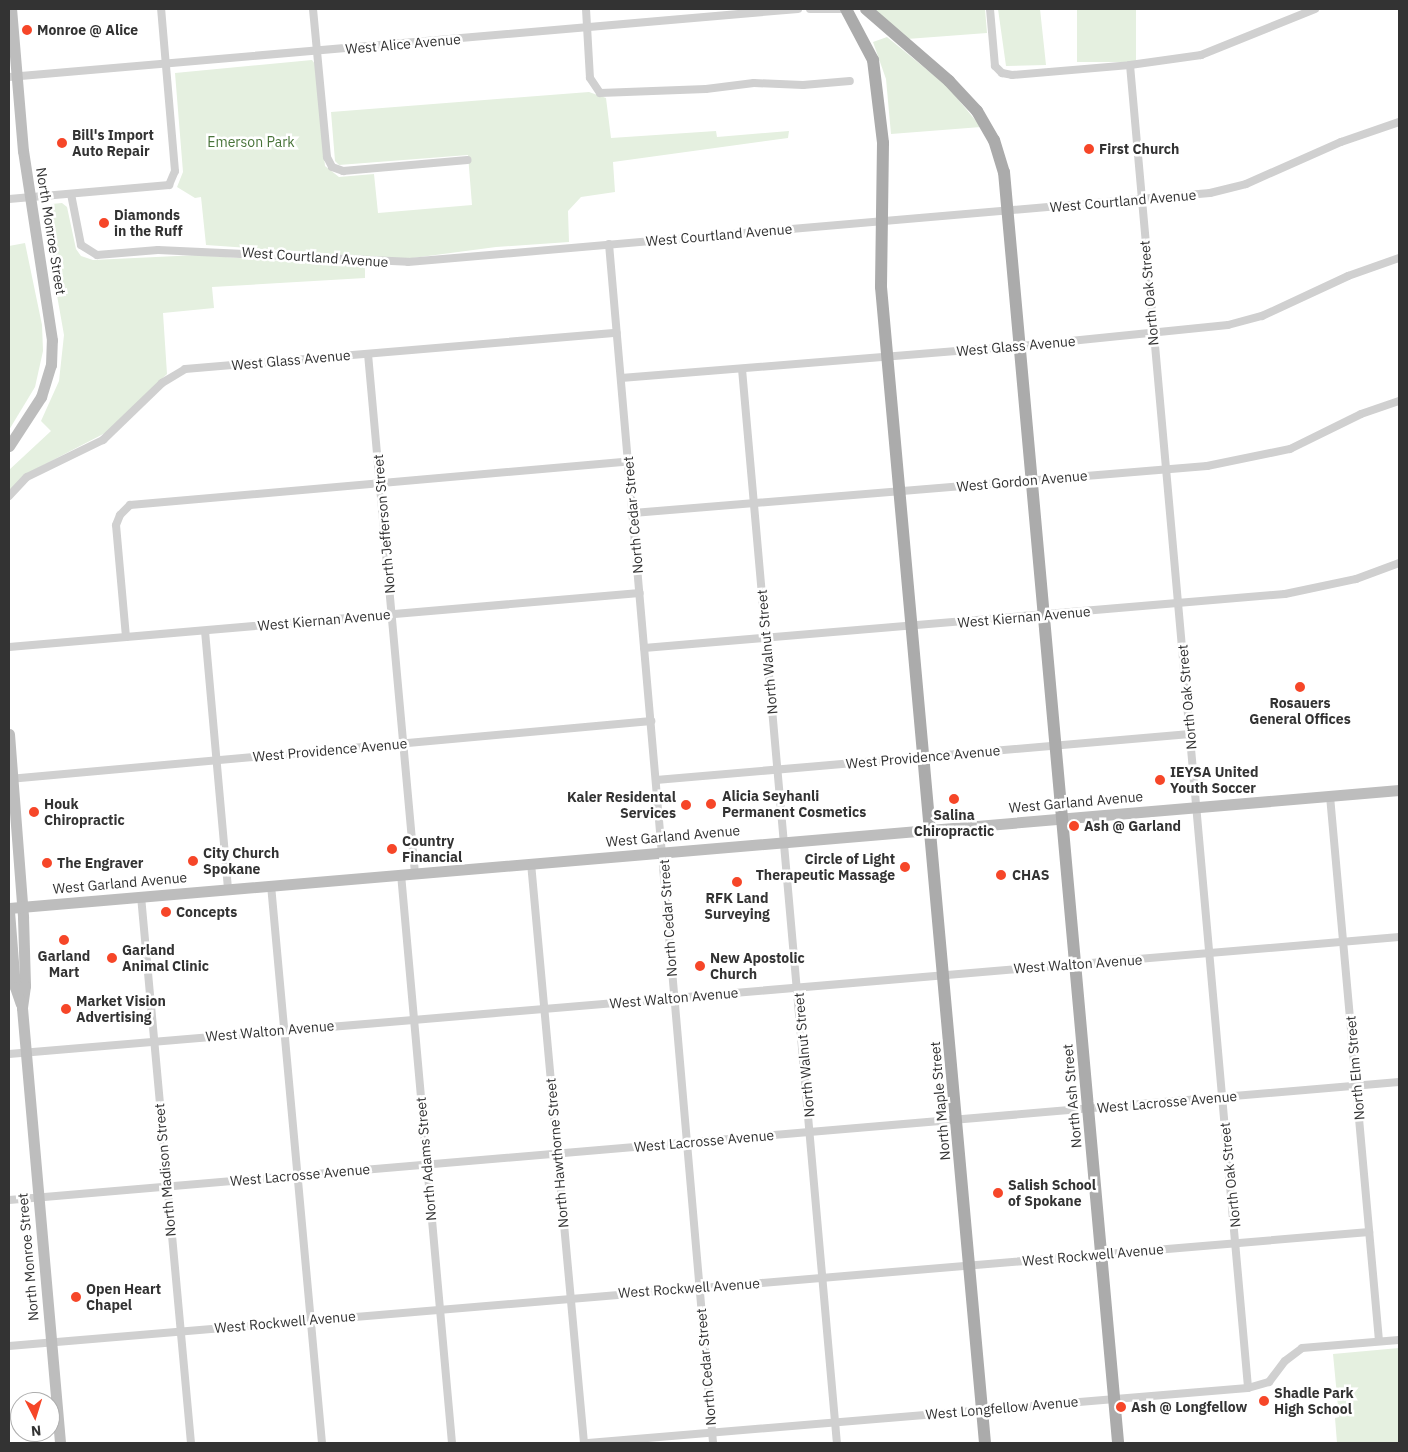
<!DOCTYPE html>
<html>
<head>
<meta charset="utf-8">
<style>
  body { margin:0 }
  #map { position:relative; width:1408px; height:1452px; overflow:hidden; background:#fff; font-family:"IBM Plex Sans",sans-serif }
  div>[style] { position:absolute }
  .green>* { inset:0; background:#e5f0e0; transform-origin:0 0 }
  .street>* { height:8px; margin:-4px; padding:0 4px; transform-origin:4px; border-radius:4px; background:#d0d0d0 }
  .secondary>* { height:11px; margin:-5.5px; padding:0 5.5px; transform-origin:5.5px; border-radius:5.5px; background:#bdbdbd }
  .primary>* { height:12px; margin:-6px; padding:0 6px; transform-origin:6px; border-radius:6px; background:#ababab }
  .dots>* { width:14px; height:14px; translate:-50% -50%; box-sizing:border-box; border:2px solid #fff; border-radius:50% }
  span { translate:-50% -50%; white-space:nowrap; text-align:center; line-height:1.15; -webkit-text-stroke:5px #fff; paint-order:stroke }
  .poi-label { font-size:14px; color:#333; font-weight:700 }
  .left { translate:0 -50%; text-align:left }
  .right { translate:-100% -50%; text-align:right }
  .street-label { font-size:14px; color:#333 }
  .park-label { font-size:14px; color:#49743a }
  .frame { position:absolute; inset:0; border:10px solid #333; pointer-events:none }
  .north { position:absolute; left:10px; top:1392px; width:50px; height:50px; box-sizing:border-box; background:#fff; border:1px solid #adadad; border-radius:50%; rotate:175deg; font-size:14px; font-weight:700; line-height:20px; text-align:center; color:#333 }
  .north::after { content:''; display:block; margin:auto; width:18px; height:22px; background:#f64628; clip-path:polygon(50% 0,100% 100%,50% 72%,0 100%) }
</style>
</head>
<body>
<div id="map">
  <div class="green">
    <i style="clip-path:polygon(875px 9px,985px 9px,987px 33px,907px 39px)"></i>
    <i style="clip-path:polygon(998px 9px,1043px 9px,1040px 9px,1046px 65px,1006px 66px)"></i>
    <i style="left:1077px;top:9px;width:59px;height:53px"></i>
    <i style="clip-path:polygon(887px 37px,947px 86px,981px 127px,891px 134px,886px 79px,873px 42px)"></i>
    <i style="clip-path:polygon(312px 60px,315px 64px,325px 166px,339px 177px,374px 174px,378px 213px,472px 205px,468px 155px,339px 165px,335px 161px,331px 112px,589px 92px,606px 98px,611px 138px,716px 131px,717px 137px,789px 131px,788px 138px,613px 162px,615px 192px,581px 197px,568px 211px,569px 242px,496px 247px,405px 259px,206px 245px,201px 197px,195px 198px,177px 187px,183px 172px,175px 73px)"></i>
    <i style="clip-path:polygon(62px 203px,67px 207px,76px 249px,81px 256px,93px 260px,198px 255px,365px 267px,365px 278px,212px 287px,214px 308px,163px 313px,167px 374px,109px 431px,26px 474px,9px 491px,9px 470px,51px 431px,41px 421px,59px 381px,64px 335px,43px 216px,52px 204px)"></i>
    <i style="clip-path:polygon(25px 243px,42px 325px,43px 351px,35px 387px,9px 430px,9px 246px)"></i>
    <i style="clip-path:polygon(1399px 1348px,1399px 1443px,1337px 1443px,1335px 1418px,1339px 1417px,1333px 1354px)"></i>
  </div>
  <div class="street">
    <i style="left:313px;top:9px;width:149px;rotate:84.6deg"></i>
    <i style="left:327px;top:157px;width:11px;rotate:63deg"></i>
    <i style="left:332px;top:167px;width:12px;rotate:20deg"></i>
    <i style="left:343px;top:171px;width:125px;rotate:-5deg"></i>
    <i style="left:586px;top:9px;width:69px;rotate:86.7deg"></i>
    <i style="left:590px;top:78px;width:18px;rotate:56deg"></i>
    <i style="left:600px;top:93px;width:106px;rotate:-2.2deg"></i>
    <i style="left:706px;top:89px;width:48px;rotate:-7.1deg"></i>
    <i style="left:754px;top:83px;width:49px;rotate:2.3deg"></i>
    <i style="left:803px;top:85px;width:47px;rotate:-4.9deg"></i>
    <i style="left:810px;top:9px;width:36px"></i>
    <i style="left:990px;top:9px;width:57px;rotate:85deg"></i>
    <i style="left:995px;top:66px;width:10px;rotate:45deg"></i>
    <i style="left:1002px;top:73px;width:10px;rotate:11deg"></i>
    <i style="left:1012px;top:75px;width:118px;rotate:-4.8deg"></i>
    <i style="left:1130px;top:65px;width:72px;rotate:-8deg"></i>
    <i style="left:1201px;top:55px;width:123px;rotate:-22deg"></i>
    <i style="left:1130px;top:65px;width:1328px;rotate:84.9deg"></i>
    <i style="left:9px;top:77px;width:792px;rotate:-4.93deg"></i>
    <i style="left:71px;top:194px;width:52px;rotate:78.9deg"></i>
    <i style="left:81px;top:245px;width:19px;rotate:32deg"></i>
    <i style="left:97px;top:255px;width:61px;rotate:-4.7deg"></i>
    <i style="left:158px;top:250px;width:250px;rotate:2.7deg"></i>
    <i style="left:408px;top:262px;width:805px;rotate:-4.92deg"></i>
    <i style="left:1210px;top:193px;width:37px;rotate:-14deg"></i>
    <i style="left:1246px;top:184px;width:104px;rotate:-23.9deg"></i>
    <i style="left:1341px;top:142px;width:61px;rotate:-19deg"></i>
    <i style="left:9px;top:199px;width:161px;rotate:-5deg"></i>
    <i style="left:169px;top:185px;width:15px;rotate:-67deg"></i>
    <i style="left:175px;top:171px;width:163px;rotate:-94.9deg"></i>
    <i style="left:609px;top:244px;width:1204px;rotate:85.04deg"></i>
    <i style="left:368px;top:354px;width:521px;rotate:84.83deg"></i>
    <i style="left:742px;top:369px;width:1078px;rotate:84.95deg"></i>
    <i style="left:621px;top:378px;width:401px;rotate:-4.6deg"></i>
    <i style="left:1021px;top:346px;width:208px;rotate:-5.8deg"></i>
    <i style="left:1228px;top:325px;width:35px;rotate:-15deg"></i>
    <i style="left:1262px;top:316px;width:95px;rotate:-24.9deg"></i>
    <i style="left:1348px;top:276px;width:54px;rotate:-19.4deg"></i>
    <i style="left:9px;top:496px;width:26px;rotate:-47deg"></i>
    <i style="left:27px;top:477px;width:85px;rotate:-26deg"></i>
    <i style="left:103px;top:440px;width:82px;rotate:-44deg"></i>
    <i style="left:162px;top:383px;width:27px;rotate:-31deg"></i>
    <i style="left:185px;top:369px;width:433px;rotate:-4.8deg"></i>
    <i style="left:633px;top:513px;width:576px;rotate:-4.68deg"></i>
    <i style="left:1207px;top:466px;width:85px;rotate:-11.6deg"></i>
    <i style="left:1290px;top:449px;width:79px;rotate:-26.2deg"></i>
    <i style="left:1361px;top:414px;width:40px;rotate:-18.9deg"></i>
    <i style="left:205px;top:631px;width:259px;rotate:84.9deg"></i>
    <i style="left:126px;top:637px;width:112px;rotate:-95.1deg"></i>
    <i style="left:116px;top:525px;width:11px;rotate:-68deg"></i>
    <i style="left:120px;top:515px;width:14px;rotate:-45deg"></i>
    <i style="left:130px;top:505px;width:500px;rotate:-5deg"></i>
    <i style="left:9px;top:647px;width:633px;rotate:-4.89deg"></i>
    <i style="left:644px;top:648px;width:643px;rotate:-4.82deg"></i>
    <i style="left:1285px;top:594px;width:73px;rotate:-11.9deg"></i>
    <i style="left:1356px;top:579px;width:46px;rotate:-20.4deg"></i>
    <i style="left:9px;top:779px;width:645px;rotate:-5.16deg"></i>
    <i style="left:656px;top:780px;width:536px;rotate:-4.92deg"></i>
    <i style="left:1330px;top:796px;width:547px;rotate:84.86deg"></i>
    <i style="left:531px;top:863px;width:582px;rotate:84.78deg"></i>
    <i style="left:401px;top:874px;width:571px;rotate:84.88deg"></i>
    <i style="left:271px;top:885px;width:560px;rotate:84.78deg"></i>
    <i style="left:141px;top:896px;width:549px;rotate:84.78deg"></i>
    <i style="left:9px;top:1054px;width:1395px;rotate:-4.81deg"></i>
    <i style="left:9px;top:1200px;width:1395px;rotate:-4.85deg"></i>
    <i style="left:9px;top:1346px;width:1365px;rotate:-4.79deg"></i>
    <i style="left:588px;top:1443px;width:662px;rotate:-4.76deg"></i>
    <i style="left:1248px;top:1388px;width:22px;rotate:-16deg"></i>
    <i style="left:1269px;top:1382px;width:26px;rotate:-53deg"></i>
    <i style="left:1285px;top:1361px;width:21px;rotate:-37deg"></i>
    <i style="left:1302px;top:1348px;width:97px;rotate:-4.7deg"></i>
  </div>
  <div class="secondary">
    <i style="left:9px;top:446px;width:59px;rotate:-56.9deg"></i>
    <i style="left:41px;top:397px;width:34px;rotate:-73deg"></i>
    <i style="left:51px;top:365px;width:25px;rotate:-88deg"></i>
    <i style="left:52px;top:340px;width:191px;rotate:-98.7deg"></i>
    <i style="left:23px;top:151px;width:143px;rotate:-94.8deg"></i>
    <i style="left:9px;top:734px;width:184px;rotate:85.6deg"></i>
    <i style="left:23px;top:917px;width:69px;rotate:88.3deg"></i>
    <i style="left:25px;top:986px;width:22px;rotate:98deg"></i>
    <i style="left:22px;top:1008px;width:437px;rotate:85deg"></i>
    <i style="left:9px;top:908px;width:1395px;rotate:-4.85deg"></i>
    <i style="left:9px;top:911px;width:76px;rotate:85.5deg"></i>
    <i style="left:15px;top:987px;width:18px;rotate:71deg"></i>
  </div>
  <div class="primary">
    <i style="left:846px;top:9px;width:58px;rotate:62.1deg"></i>
    <i style="left:873px;top:60px;width:84px;rotate:83.1deg"></i>
    <i style="left:883px;top:143px;width:144px;rotate:90.8deg"></i>
    <i style="left:881px;top:287px;width:1161px;rotate:84.86deg"></i>
    <i style="left:866px;top:9px;width:110px;rotate:40.9deg"></i>
    <i style="left:949px;top:81px;width:41px;rotate:47deg"></i>
    <i style="left:977px;top:111px;width:34px;rotate:60deg"></i>
    <i style="left:994px;top:140px;width:34px;rotate:73deg"></i>
    <i style="left:1004px;top:172px;width:1276px;rotate:84.87deg"></i>
  </div>
  <div class="dots">
    <i style="left:27px;top:30px;background:#f64628"></i>
    <i style="left:62px;top:143px;background:#f64628"></i>
    <i style="left:1089px;top:149px;background:#f64628"></i>
    <i style="left:104px;top:223px;background:#f64628"></i>
    <i style="left:1300px;top:687px;background:#f64628"></i>
    <i style="left:1160px;top:780px;background:#f64628"></i>
    <i style="left:954px;top:799px;background:#f64628"></i>
    <i style="left:711px;top:804px;background:#f64628"></i>
    <i style="left:686px;top:805px;background:#f64628"></i>
    <i style="left:34px;top:812px;background:#f64628"></i>
    <i style="left:1074px;top:826px;background:#f64628"></i>
    <i style="left:392px;top:849px;background:#f64628"></i>
    <i style="left:193px;top:861px;background:#f64628"></i>
    <i style="left:47px;top:863px;background:#f64628"></i>
    <i style="left:905px;top:867px;background:#f64628"></i>
    <i style="left:1001px;top:875px;background:#f64628"></i>
    <i style="left:737px;top:882px;background:#f64628"></i>
    <i style="left:166px;top:912px;background:#f64628"></i>
    <i style="left:64px;top:940px;background:#f64628"></i>
    <i style="left:112px;top:958px;background:#f64628"></i>
    <i style="left:700px;top:966px;background:#f64628"></i>
    <i style="left:66px;top:1009px;background:#f64628"></i>
    <i style="left:998px;top:1193px;background:#f64628"></i>
    <i style="left:76px;top:1297px;background:#f64628"></i>
    <i style="left:1264px;top:1401px;background:#f64628"></i>
    <i style="left:1121px;top:1407px;background:#f64628"></i>
  </div>
  <div class="poi-label">
    <span class="left" style="left:37px;top:30px">Monroe @ Alice</span>
    <span class="left" style="left:72px;top:143px">Bill's Import<br>Auto Repair</span>
    <span class="left" style="left:1099px;top:149px">First Church</span>
    <span class="left" style="left:114px;top:223px">Diamonds<br>in the Ruff</span>
    <span style="left:1300px;top:711px">Rosauers<br>General Offices</span>
    <span class="left" style="left:1170px;top:780px">IEYSA United<br>Youth Soccer</span>
    <span class="left" style="left:722px;top:804px">Alicia Seyhanli<br>Permanent Cosmetics</span>
    <span class="right" style="left:676px;top:805px">Kaler Residental<br>Services</span>
    <span class="left" style="left:44px;top:812px">Houk<br>Chiropractic</span>
    <span style="left:954px;top:823px">Salina<br>Chiropractic</span>
    <span class="left" style="left:1084px;top:826px">Ash @ Garland</span>
    <span class="left" style="left:402px;top:849px">Country<br>Financial</span>
    <span class="left" style="left:203px;top:861px">City Church<br>Spokane</span>
    <span class="right" style="left:895px;top:867px">Circle of Light<br>Therapeutic Massage</span>
    <span class="left" style="left:57px;top:863px">The Engraver</span>
    <span class="left" style="left:1012px;top:875px">CHAS</span>
    <span style="left:737px;top:906px">RFK Land<br>Surveying</span>
    <span class="left" style="left:176px;top:912px">Concepts</span>
    <span class="left" style="left:122px;top:958px">Garland<br>Animal Clinic</span>
    <span style="left:64px;top:964px">Garland<br>Mart</span>
    <span class="left" style="left:710px;top:966px">New Apostolic<br>Church</span>
    <span class="left" style="left:76px;top:1009px">Market Vision<br>Advertising</span>
    <span class="left" style="left:1008px;top:1193px">Salish School<br>of Spokane</span>
    <span class="left" style="left:86px;top:1297px">Open Heart<br>Chapel</span>
    <span class="left" style="left:1274px;top:1401px">Shadle Park<br>High School</span>
    <span class="left" style="left:1131px;top:1407px">Ash @ Longfellow</span>
  </div>
  <div class="street-label">
    <span style="left:403px;top:44px;rotate:-5deg">West Alice Avenue</span>
    <span style="left:1123px;top:201px;rotate:-5deg">West Courtland Avenue</span>
    <span style="left:51px;top:231px;rotate:81deg">North Monroe Street</span>
    <span style="left:719px;top:235px;rotate:-5deg">West Courtland Avenue</span>
    <span style="left:315px;top:257px;rotate:4deg">West Courtland Avenue</span>
    <span style="left:1149px;top:293px;rotate:-95deg">North Oak Street</span>
    <span style="left:1016px;top:346px;rotate:-5deg">West Glass Avenue</span>
    <span style="left:291px;top:360px;rotate:-5deg">West Glass Avenue</span>
    <span style="left:1022px;top:481px;rotate:-5deg">West Gordon Avenue</span>
    <span style="left:633px;top:515px;rotate:-95deg">North Cedar Street</span>
    <span style="left:384px;top:524px;rotate:-95deg">North Jefferson Street</span>
    <span style="left:1024px;top:617px;rotate:-5deg">West Kiernan Avenue</span>
    <span style="left:324px;top:620px;rotate:-5deg">West Kiernan Avenue</span>
    <span style="left:767px;top:652px;rotate:-95deg">North Walnut Street</span>
    <span style="left:1187px;top:697px;rotate:-95deg">North Oak Street</span>
    <span style="left:330px;top:750px;rotate:-5deg">West Providence Avenue</span>
    <span style="left:923px;top:757px;rotate:-5deg">West Providence Avenue</span>
    <span style="left:1076px;top:802px;rotate:-5deg">West Garland Avenue</span>
    <span style="left:673px;top:836px;rotate:-5deg">West Garland Avenue</span>
    <span style="left:120px;top:883px;rotate:-5deg">West Garland Avenue</span>
    <span style="left:668px;top:918px;rotate:-94deg">North Cedar Street</span>
    <span style="left:1078px;top:964px;rotate:-4deg">West Walton Avenue</span>
    <span style="left:674px;top:998px;rotate:-5deg">West Walton Avenue</span>
    <span style="left:270px;top:1031px;rotate:-5deg">West Walton Avenue</span>
    <span style="left:804px;top:1055px;rotate:-95deg">North Walnut Street</span>
    <span style="left:1355px;top:1068px;rotate:-95deg">North Elm Street</span>
    <span style="left:1072px;top:1096px;rotate:-95deg">North Ash Street</span>
    <span style="left:940px;top:1101px;rotate:-95deg">North Maple Street</span>
    <span style="left:1167px;top:1102px;rotate:-5deg">West Lacrosse Avenue</span>
    <span style="left:704px;top:1141px;rotate:-5deg">West Lacrosse Avenue</span>
    <span style="left:557px;top:1153px;rotate:-95deg">North Hawthorne Street</span>
    <span style="left:426px;top:1159px;rotate:-95deg">North Adams Street</span>
    <span style="left:165px;top:1170px;rotate:-95deg">North Madison Street</span>
    <span style="left:300px;top:1175px;rotate:-5deg">West Lacrosse Avenue</span>
    <span style="left:1230px;top:1175px;rotate:-96deg">North Oak Street</span>
    <span style="left:1093px;top:1255px;rotate:-5deg">West Rockwell Avenue</span>
    <span style="left:28px;top:1257px;rotate:-95deg">North Monroe Street</span>
    <span style="left:689px;top:1288px;rotate:-4deg">West Rockwell Avenue</span>
    <span style="left:285px;top:1322px;rotate:-5deg">West Rockwell Avenue</span>
    <span style="left:706px;top:1367px;rotate:-95deg">North Cedar Street</span>
    <span style="left:1002px;top:1408px;rotate:-5deg">West Longfellow Avenue</span>
  </div>
  <div class="park-label">
    <span style="left:251px;top:142px">Emerson Park</span>
  </div>
  <div class="frame"></div>
  <div class="north">N</div>
</div>
</body>
</html>
